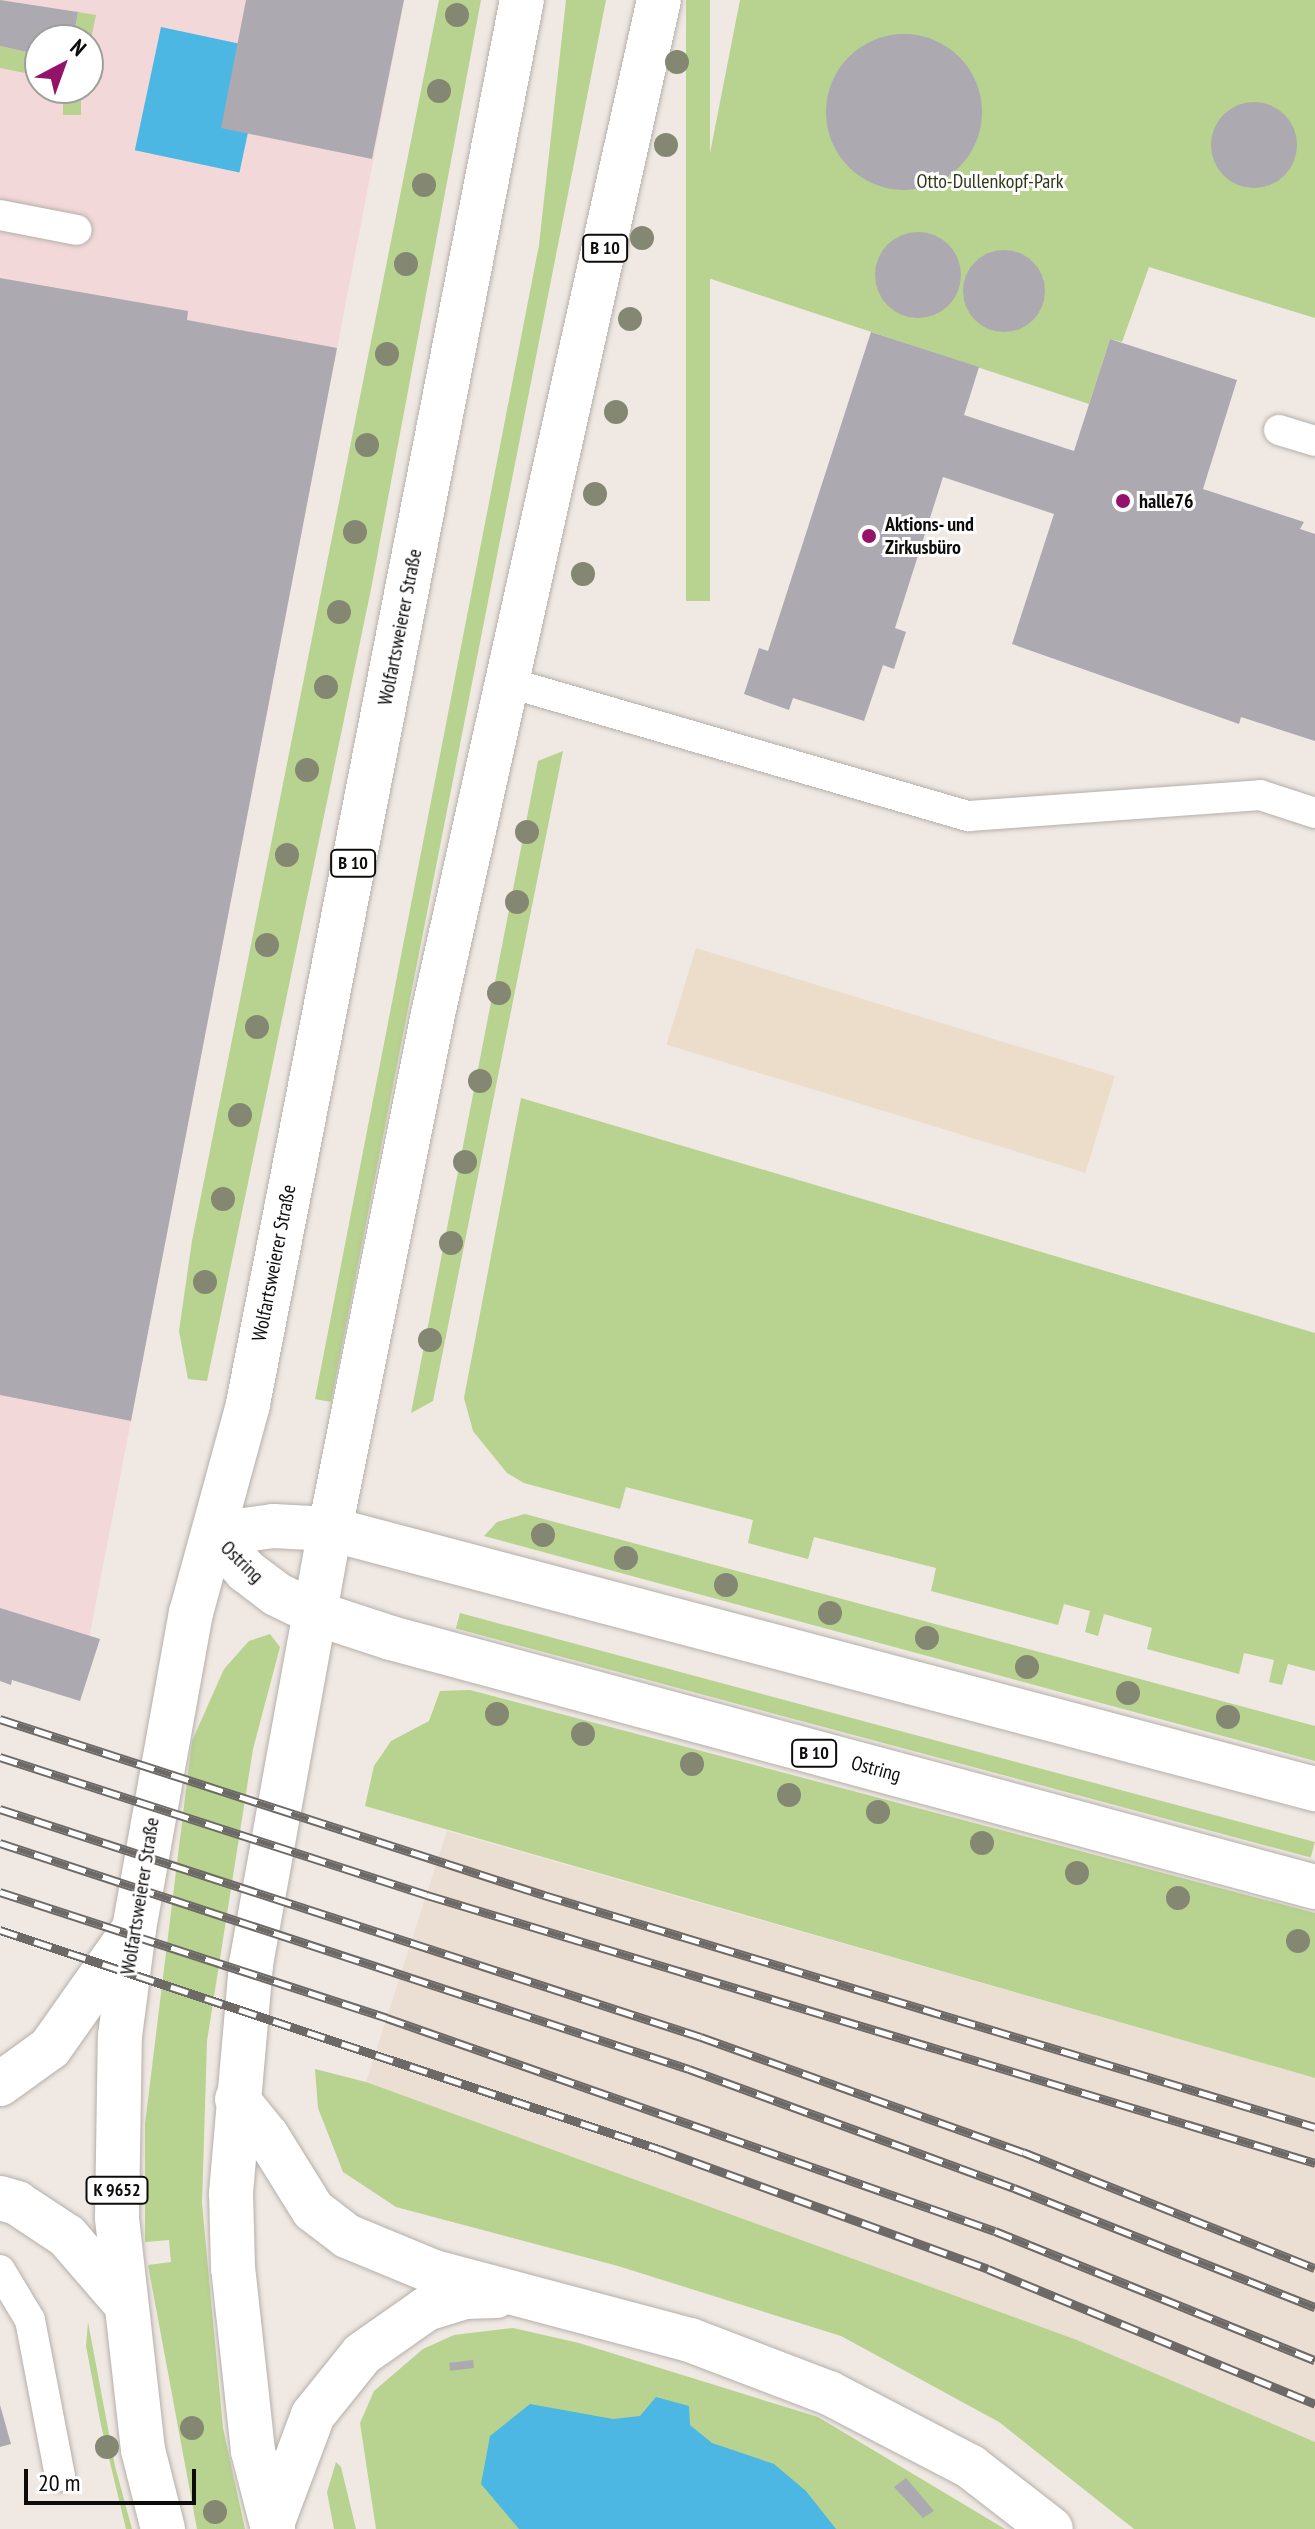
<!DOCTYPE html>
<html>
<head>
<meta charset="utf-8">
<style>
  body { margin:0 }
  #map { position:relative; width:1315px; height:2529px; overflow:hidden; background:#efe8e3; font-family:"PT Sans Narrow",sans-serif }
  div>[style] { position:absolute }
  .commercial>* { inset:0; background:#f3d8da }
  .built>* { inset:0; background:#ebded3 }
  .education>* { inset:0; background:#ecddca; transform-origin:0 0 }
  .green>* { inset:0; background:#b8d28f; transform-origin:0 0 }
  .water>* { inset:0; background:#4cb7e3; transform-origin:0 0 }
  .building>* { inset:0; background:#aca9b0; transform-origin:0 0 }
  .round { border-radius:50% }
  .roads { filter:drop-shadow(0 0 2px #b5afaa) drop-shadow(0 0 2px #b5afaa) }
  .service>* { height:30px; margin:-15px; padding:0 15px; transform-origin:15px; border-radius:15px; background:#fff }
  .minor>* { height:44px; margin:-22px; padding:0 22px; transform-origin:22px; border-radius:22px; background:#fff }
  .primary>* { height:44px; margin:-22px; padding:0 22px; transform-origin:22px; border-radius:22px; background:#fff }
  .rail>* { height:9px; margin-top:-4.5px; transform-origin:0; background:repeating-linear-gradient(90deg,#fff 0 18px,#6d6966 0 36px); box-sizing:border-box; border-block:2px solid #6d6966 }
  .trees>* { width:24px; height:24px; margin:-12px; border-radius:50%; background:#848872 }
  .dots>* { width:22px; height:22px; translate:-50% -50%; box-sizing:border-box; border:4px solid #fff; border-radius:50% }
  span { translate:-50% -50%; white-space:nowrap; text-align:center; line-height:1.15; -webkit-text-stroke:6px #fff; paint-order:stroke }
  .shield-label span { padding:2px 6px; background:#fff; border:2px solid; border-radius:6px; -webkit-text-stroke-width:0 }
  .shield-label { font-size:18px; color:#0e0c0b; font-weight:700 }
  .park-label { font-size:20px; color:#2d3916 }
  .poi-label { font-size:20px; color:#0e0c0b; font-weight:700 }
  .left { translate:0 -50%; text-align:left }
  .street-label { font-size:20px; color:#0e0c0b }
  .north { position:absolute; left:24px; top:24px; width:80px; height:80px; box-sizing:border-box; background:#fff; border:2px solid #9f9e9d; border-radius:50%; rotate:41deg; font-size:22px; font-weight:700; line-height:32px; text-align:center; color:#0e0c0b }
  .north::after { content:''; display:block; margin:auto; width:28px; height:36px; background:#95126a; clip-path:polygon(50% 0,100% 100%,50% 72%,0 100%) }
  .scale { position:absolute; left:24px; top:2469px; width:172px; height:36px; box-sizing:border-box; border:4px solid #0e0c0b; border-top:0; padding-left:10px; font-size:24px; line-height:28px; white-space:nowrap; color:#0e0c0b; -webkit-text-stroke:6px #fff; paint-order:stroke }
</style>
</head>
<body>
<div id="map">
  <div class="commercial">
    <i style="clip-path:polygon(evenodd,0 0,404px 0,78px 1696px,0 1671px,0 0,40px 40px,88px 40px,88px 88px,40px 88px,40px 40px)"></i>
  </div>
  <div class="built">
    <i style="clip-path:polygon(447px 1831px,1315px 2078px,1315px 2442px,1077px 2340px,366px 2082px)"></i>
  </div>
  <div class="education">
    <i style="left:696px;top:948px;width:438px;height:101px;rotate:17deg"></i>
  </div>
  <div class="green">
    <i style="clip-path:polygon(439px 0,481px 0,371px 589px,207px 1381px,188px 1379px,179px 1331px,192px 1241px)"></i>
    <i style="clip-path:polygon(566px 0,606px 0,331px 1402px,315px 1399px,539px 245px)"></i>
    <i style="left:686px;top:0;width:24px;height:601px"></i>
    <i style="clip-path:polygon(740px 0,1315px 0,1315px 318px,1149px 267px,1122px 342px,1110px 339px,1089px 404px,687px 271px)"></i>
    <i style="clip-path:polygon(78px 12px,96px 15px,88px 53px,88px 40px,73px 40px)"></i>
    <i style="clip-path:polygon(0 46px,40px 55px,40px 76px,0 68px)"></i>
    <i style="left:63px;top:88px;width:18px;height:27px"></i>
    <i style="clip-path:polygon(563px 751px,433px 1401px,411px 1413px,538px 761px)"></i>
    <i style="clip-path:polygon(521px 1098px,1315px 1333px,1315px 1671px,1288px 1664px,1282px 1685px,1269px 1682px,1274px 1660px,1244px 1653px,1239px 1674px,1147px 1649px,1152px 1628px,1104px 1614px,1098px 1636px,1085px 1632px,1090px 1611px,1064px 1604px,1058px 1625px,931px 1591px,936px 1568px,814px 1537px,808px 1559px,748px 1543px,753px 1520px,626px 1487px,620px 1509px,524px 1483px,507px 1473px,473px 1431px,464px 1398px)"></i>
    <i style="clip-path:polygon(525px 1514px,1315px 1726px,1315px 1761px,484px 1536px,497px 1522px)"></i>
    <i style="left:460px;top:1613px;width:885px;height:16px;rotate:15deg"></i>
    <i style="clip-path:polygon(270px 1634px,280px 1647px,253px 1749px,207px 2041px,202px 2203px,223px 2428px,245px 2529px,197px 2529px,148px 2265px,171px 2262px,169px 2240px,145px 2242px,145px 2124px,192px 1741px,224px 1669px,249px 1641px)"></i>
    <i style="clip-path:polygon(470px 1690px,1315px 1913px,1315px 2078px,365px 1806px,374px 1766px,391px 1741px,429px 1721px,440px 1691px)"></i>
    <i style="clip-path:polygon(315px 2069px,366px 2082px,1077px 2340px,1315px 2442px,1315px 2529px,1134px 2529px,999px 2422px,841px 2336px,618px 2266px,396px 2207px,343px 2172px,318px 2108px)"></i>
    <i style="clip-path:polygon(88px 2322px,115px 2466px,132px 2529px,126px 2529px,101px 2425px,86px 2346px)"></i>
    <i style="clip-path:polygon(513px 2328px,579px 2343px,818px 2417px,1005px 2529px,376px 2529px,360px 2423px,374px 2391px,423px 2349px,454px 2335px)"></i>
    <i style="clip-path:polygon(336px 2462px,341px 2467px,356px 2529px,334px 2529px,327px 2492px)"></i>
  </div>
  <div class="water">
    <i style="left:161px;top:27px;width:107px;height:126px;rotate:12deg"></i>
    <i style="clip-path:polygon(656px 2397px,689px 2406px,690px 2425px,712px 2443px,774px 2464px,806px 2491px,836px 2529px,519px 2529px,481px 2484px,490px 2436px,530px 2404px,613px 2419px,640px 2416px)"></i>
  </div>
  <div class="building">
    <i style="clip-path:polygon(0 0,78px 12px,73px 40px,40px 40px,40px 55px,0 46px)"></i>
    <i style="clip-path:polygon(246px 0,404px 0,372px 159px,221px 128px)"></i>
    <i class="round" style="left:826px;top:34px;width:156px;height:156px"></i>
    <i class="round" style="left:1211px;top:102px;width:86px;height:86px"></i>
    <i class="round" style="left:875px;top:232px;width:86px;height:86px"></i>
    <i class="round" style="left:963px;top:250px;width:82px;height:82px"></i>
    <i style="clip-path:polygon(0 278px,188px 311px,187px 320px,337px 348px,131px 1421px,0 1395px)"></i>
    <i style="clip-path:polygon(871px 332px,979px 367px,964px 415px,1074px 451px,1110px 339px,1237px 380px,1203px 489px,1304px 522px,1300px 529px,1315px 534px,1315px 741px,1241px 717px,1239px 724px,1012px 644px,1054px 514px,943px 477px,895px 628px,906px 632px,894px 669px,883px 665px,864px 721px,793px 698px,789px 710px,744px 694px,759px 648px,768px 651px)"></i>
    <i style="clip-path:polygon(0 1608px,100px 1639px,80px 1701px,12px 1680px,11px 1685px,0 1681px)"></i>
    <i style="left:473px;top:2360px;width:8px;height:24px;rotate:83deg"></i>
    <i style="clip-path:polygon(0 2405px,11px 2444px,0 2447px)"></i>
    <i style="clip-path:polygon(906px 2478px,934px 2511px,923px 2518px,894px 2487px)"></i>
  </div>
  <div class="roads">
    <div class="service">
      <i style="left:0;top:215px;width:78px;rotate:11deg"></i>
      <i style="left:1279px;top:430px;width:38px;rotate:17deg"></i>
      <i style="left:503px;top:681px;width:485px;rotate:16.2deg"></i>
      <i style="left:969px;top:816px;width:292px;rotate:-4.1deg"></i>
      <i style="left:1260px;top:795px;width:58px;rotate:18.1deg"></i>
      <i style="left:0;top:2270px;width:58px;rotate:59deg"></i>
      <i style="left:30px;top:2320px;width:159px;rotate:79.1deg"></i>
    </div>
    <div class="minor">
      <i style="left:0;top:2084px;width:62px;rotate:-35.8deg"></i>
      <i style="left:50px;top:2048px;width:146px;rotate:-54.8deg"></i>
      <i style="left:237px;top:2099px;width:48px;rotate:51deg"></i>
      <i style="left:267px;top:2136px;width:87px;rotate:58.1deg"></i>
      <i style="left:313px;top:2210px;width:43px;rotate:37.4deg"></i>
      <i style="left:347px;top:2236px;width:94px;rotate:22.5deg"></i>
      <i style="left:434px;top:2272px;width:265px;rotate:14.9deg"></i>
      <i style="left:690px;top:2340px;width:149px;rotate:20.9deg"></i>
      <i style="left:829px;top:2393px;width:160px;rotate:27.5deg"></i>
      <i style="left:971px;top:2467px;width:101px;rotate:37.8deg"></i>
      <i style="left:0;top:2198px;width:18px;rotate:16deg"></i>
      <i style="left:17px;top:2203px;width:60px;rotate:33.4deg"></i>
      <i style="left:67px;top:2236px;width:87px;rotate:49.2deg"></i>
      <i style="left:272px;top:2524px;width:116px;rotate:-69.4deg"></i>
      <i style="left:313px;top:2415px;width:78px;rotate:-51.2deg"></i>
      <i style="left:362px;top:2354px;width:78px;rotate:-35.1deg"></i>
      <i style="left:426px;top:2309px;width:41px;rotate:-17.1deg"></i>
      <i style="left:465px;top:2297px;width:31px;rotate:-2deg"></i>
    </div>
    <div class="primary">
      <i style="left:214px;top:1534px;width:49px;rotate:49.1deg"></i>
      <i style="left:246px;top:1571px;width:38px;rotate:37deg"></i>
      <i style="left:276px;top:1594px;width:43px;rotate:26deg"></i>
      <i style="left:315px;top:1613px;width:80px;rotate:18.2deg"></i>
      <i style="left:391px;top:1638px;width:957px;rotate:15.08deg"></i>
      <i style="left:214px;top:1534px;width:60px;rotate:-7.7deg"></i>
      <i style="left:273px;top:1526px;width:57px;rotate:3deg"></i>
      <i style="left:330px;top:1529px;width:1019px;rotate:14.79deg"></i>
      <i style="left:163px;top:2529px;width:81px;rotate:-104.2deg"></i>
      <i style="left:143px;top:2450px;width:234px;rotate:-96.4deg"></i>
      <i style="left:117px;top:2217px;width:181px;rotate:-89.1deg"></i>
      <i style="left:120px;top:2036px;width:108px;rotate:-82.5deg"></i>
      <i style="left:134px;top:1929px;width:321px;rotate:-79.8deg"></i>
      <i style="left:191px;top:1613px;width:217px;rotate:-74.7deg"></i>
      <i style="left:248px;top:1404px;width:1430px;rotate:-78.96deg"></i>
      <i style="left:273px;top:2529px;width:81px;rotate:-104.4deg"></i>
      <i style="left:253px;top:2451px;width:184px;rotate:-96.2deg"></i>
      <i style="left:233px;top:2268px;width:75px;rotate:-91.5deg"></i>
      <i style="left:231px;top:2193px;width:230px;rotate:-85deg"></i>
      <i style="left:251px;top:1964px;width:442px;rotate:-79.7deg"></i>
      <i style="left:330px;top:1529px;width:525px;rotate:-78.69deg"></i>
      <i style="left:433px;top:1014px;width:1039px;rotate:-77.44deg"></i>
    </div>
  </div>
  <div class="rail">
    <i style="left:0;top:1719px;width:572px;rotate:17.93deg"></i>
    <i style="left:544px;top:1895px;width:805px;rotate:16.75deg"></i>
    <i style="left:0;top:1757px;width:449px;rotate:17.9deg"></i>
    <i style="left:427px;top:1895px;width:928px;rotate:16.79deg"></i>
    <i style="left:0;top:1809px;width:737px;rotate:18.02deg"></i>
    <i style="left:701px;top:2037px;width:342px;rotate:19.7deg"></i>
    <i style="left:1023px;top:2152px;width:314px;rotate:21.7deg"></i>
    <i style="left:0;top:1843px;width:725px;rotate:18.16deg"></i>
    <i style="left:689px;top:2069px;width:346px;rotate:20.1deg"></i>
    <i style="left:1014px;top:2188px;width:324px;rotate:21.6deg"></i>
    <i style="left:0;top:1892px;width:407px;rotate:18deg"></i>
    <i style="left:387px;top:2018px;width:644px;rotate:19.31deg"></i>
    <i style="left:995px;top:2231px;width:345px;rotate:22deg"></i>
    <i style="left:0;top:1930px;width:694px;rotate:18.38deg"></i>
    <i style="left:659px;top:2149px;width:350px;rotate:20deg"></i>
    <i style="left:988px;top:2269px;width:354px;rotate:22.4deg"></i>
  </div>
  <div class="trees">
    <i style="left:457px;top:15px"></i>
    <i style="left:677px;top:62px"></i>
    <i style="left:439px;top:91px"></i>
    <i style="left:666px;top:145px"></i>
    <i style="left:424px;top:185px"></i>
    <i style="left:642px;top:238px"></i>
    <i style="left:406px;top:264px"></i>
    <i style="left:630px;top:319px"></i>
    <i style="left:387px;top:354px"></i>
    <i style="left:616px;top:412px"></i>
    <i style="left:367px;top:445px"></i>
    <i style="left:595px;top:494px"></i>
    <i style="left:355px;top:532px"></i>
    <i style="left:583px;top:574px"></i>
    <i style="left:339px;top:612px"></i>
    <i style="left:326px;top:687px"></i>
    <i style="left:307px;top:770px"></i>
    <i style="left:527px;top:832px"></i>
    <i style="left:287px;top:855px"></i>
    <i style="left:517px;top:902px"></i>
    <i style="left:267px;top:945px"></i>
    <i style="left:499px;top:993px"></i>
    <i style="left:257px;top:1027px"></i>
    <i style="left:480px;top:1081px"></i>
    <i style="left:240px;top:1115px"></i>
    <i style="left:465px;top:1162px"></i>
    <i style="left:223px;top:1199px"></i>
    <i style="left:451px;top:1243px"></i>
    <i style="left:205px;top:1282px"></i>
    <i style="left:430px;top:1340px"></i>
    <i style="left:543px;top:1535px"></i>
    <i style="left:626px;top:1558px"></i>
    <i style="left:726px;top:1585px"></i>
    <i style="left:830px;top:1613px"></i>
    <i style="left:927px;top:1638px"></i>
    <i style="left:1027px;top:1667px"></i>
    <i style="left:1128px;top:1693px"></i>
    <i style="left:497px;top:1714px"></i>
    <i style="left:1228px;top:1717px"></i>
    <i style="left:583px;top:1734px"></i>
    <i style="left:692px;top:1764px"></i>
    <i style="left:789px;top:1795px"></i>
    <i style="left:878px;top:1812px"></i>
    <i style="left:982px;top:1843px"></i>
    <i style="left:1077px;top:1873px"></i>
    <i style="left:1178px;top:1898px"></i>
    <i style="left:1298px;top:1941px"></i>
    <i style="left:192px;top:2428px"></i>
    <i style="left:107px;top:2447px"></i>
    <i style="left:215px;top:2512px"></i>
  </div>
  <div class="dots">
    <i style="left:1123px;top:501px;background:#95126a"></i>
    <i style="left:869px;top:536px;background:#95126a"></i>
  </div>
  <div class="shield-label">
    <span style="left:605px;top:248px">B 10</span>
    <span style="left:353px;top:863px">B 10</span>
    <span style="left:814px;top:1753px">B 10</span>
    <span style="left:117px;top:2190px">K 9652</span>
  </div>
  <div class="park-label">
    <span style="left:990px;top:181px">Otto-Dullenkopf-Park</span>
  </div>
  <div class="poi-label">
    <span class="left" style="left:1139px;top:501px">halle76</span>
    <span class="left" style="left:885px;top:536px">Aktions- und<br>Zirkusbüro</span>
  </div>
  <div class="street-label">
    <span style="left:400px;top:627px;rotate:-79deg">Wolfartsweierer Straße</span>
    <span style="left:274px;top:1263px;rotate:-79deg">Wolfartsweierer Straße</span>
    <span style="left:242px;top:1562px;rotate:44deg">Ostring</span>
    <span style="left:876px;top:1769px;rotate:15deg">Ostring</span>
    <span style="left:140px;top:1896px;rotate:-81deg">Wolfartsweierer Straße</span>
  </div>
  <div class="north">N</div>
  <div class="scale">20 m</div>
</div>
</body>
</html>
